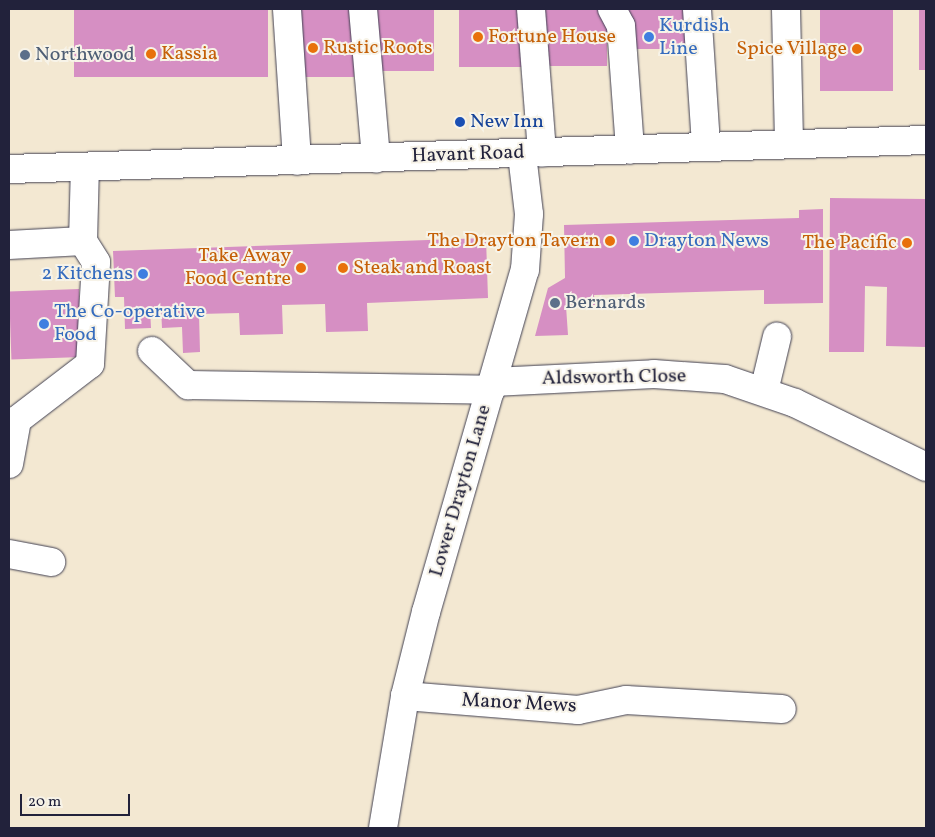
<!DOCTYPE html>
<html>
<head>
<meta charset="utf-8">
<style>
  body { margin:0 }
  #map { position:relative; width:935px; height:837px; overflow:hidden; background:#f3e8d2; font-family:Vollkorn,serif }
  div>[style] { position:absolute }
  .building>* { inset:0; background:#d68fc3; transform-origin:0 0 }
  .roads { filter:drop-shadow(0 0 1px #414052) drop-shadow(0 0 1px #414052) }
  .minor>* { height:28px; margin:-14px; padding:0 14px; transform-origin:14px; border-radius:14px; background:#fff }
  .dots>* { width:14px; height:14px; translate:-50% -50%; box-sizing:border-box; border:2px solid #f7f3e8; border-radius:50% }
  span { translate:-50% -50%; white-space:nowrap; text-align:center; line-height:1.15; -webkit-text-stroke:4px #f7f3e8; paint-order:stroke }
  .shop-label { font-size:20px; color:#366cbe }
  .left { translate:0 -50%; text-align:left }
  .right { translate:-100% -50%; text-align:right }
  .food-label { font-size:20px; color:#c56008 }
  .service-label { font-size:20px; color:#4e5e75 }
  .transit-label { font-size:20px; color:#164399 }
  .street-label { font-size:20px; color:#22223b }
  .frame { position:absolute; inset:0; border:10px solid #22223b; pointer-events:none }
  .scale { position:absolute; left:20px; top:794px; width:110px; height:22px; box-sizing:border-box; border:2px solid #22223b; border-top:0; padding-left:6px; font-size:15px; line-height:18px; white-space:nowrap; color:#22223b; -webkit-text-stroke:4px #f7f3e8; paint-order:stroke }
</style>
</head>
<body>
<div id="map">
  <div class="building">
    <i style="left:74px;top:9px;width:194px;height:68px"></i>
    <i style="left:294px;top:9px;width:60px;height:68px"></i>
    <i style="left:375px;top:9px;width:59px;height:62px"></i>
    <i style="left:459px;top:9px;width:63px;height:58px"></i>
    <i style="left:545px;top:9px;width:62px;height:57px"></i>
    <i style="left:628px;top:9px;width:62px;height:40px"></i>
    <i style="left:820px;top:9px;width:73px;height:82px"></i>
    <i style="left:919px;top:9px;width:7px;height:61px"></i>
    <i style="clip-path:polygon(830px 198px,926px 199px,926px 347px,886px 346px,887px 287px,865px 286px,864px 352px,829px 352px)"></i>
    <i style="clip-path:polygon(823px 209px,823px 303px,764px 304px,764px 290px,594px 295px,595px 305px,566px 306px,568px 335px,535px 336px,548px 288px,565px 278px,564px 225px,799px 218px,799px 210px)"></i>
    <i style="clip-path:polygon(486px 238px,488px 298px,367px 303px,368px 331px,326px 332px,325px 304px,282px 305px,283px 334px,240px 335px,239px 313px,199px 314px,200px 352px,183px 353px,182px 327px,162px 328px,161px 308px,150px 308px,151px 328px,125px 329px,124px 297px,115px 297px,113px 251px)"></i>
    <i style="left:79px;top:289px;width:68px;height:70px;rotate:88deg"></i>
  </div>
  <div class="roads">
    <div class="minor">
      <i style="left:287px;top:9px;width:152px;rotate:86.2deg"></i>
      <i style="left:363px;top:9px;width:150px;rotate:85deg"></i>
      <i style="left:531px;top:9px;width:144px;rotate:85.6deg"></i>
      <i style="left:612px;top:9px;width:19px;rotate:62deg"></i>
      <i style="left:621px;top:26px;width:124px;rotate:85.8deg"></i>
      <i style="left:697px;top:9px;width:137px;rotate:86.2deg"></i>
      <i style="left:786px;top:9px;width:133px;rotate:88.7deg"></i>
      <i style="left:9px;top:169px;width:917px;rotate:-1.81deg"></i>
      <i style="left:9px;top:245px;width:74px;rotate:-3.1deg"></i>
      <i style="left:83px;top:241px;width:74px;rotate:-88.5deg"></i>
      <i style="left:152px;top:351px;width:50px;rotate:43.4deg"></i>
      <i style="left:188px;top:385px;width:303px;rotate:0.9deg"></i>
      <i style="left:493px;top:382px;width:161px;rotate:-2.8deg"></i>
      <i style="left:654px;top:374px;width:71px;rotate:4deg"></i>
      <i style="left:725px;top:379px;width:74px;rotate:18.9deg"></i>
      <i style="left:795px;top:403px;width:146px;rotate:26deg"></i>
      <i style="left:764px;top:391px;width:56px;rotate:-76.5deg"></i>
      <i style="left:9px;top:464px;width:45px;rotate:-79.7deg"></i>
      <i style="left:17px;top:420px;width:92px;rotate:-37.5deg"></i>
      <i style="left:90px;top:364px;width:102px;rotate:-86.6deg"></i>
      <i style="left:96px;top:262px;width:25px;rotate:-122deg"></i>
      <i style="left:9px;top:554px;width:43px;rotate:10.8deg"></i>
      <i style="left:405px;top:696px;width:174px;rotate:4.6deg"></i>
      <i style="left:578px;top:710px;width:49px;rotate:-11.8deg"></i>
      <i style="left:626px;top:700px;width:156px;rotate:3.3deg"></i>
      <i style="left:383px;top:828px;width:134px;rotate:-80.5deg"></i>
      <i style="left:405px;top:696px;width:87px;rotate:-76deg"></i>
      <i style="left:426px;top:612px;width:356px;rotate:-73.9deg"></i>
      <i style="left:525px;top:270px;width:56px;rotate:-85.9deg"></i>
      <i style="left:529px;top:214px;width:60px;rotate:-96.7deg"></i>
    </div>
  </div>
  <div class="dots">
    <i style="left:478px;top:37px;background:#e8710a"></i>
    <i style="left:649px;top:37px;background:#3f7fe0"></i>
    <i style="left:313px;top:48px;background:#e8710a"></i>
    <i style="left:857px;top:49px;background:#e8710a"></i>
    <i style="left:151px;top:54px;background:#e8710a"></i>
    <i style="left:25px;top:55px;background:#5c6f8a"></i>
    <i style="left:460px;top:122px;background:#1a4fb4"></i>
    <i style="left:610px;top:241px;background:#e8710a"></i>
    <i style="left:634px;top:241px;background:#3f7fe0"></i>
    <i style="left:907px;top:243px;background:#e8710a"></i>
    <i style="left:301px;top:268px;background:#e8710a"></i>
    <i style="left:343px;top:268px;background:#e8710a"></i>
    <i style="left:143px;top:274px;background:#3f7fe0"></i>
    <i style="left:555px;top:303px;background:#5c6f8a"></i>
    <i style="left:44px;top:324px;background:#3f7fe0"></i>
  </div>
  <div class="shop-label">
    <span class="left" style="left:659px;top:38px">Kurdish<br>Line</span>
    <span class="left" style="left:644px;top:241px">Drayton News</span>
    <span class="right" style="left:133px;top:274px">2 Kitchens</span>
    <span class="left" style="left:54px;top:324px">The Co-operative<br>Food</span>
  </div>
  <div class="food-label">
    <span class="left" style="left:488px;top:37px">Fortune House</span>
    <span class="left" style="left:323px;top:48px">Rustic Roots</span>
    <span class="right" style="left:847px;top:49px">Spice Village</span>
    <span class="left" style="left:161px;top:54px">Kassia</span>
    <span class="right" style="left:600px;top:241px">The Drayton Tavern</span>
    <span class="right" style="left:897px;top:243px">The Pacific</span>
    <span class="right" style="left:291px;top:268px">Take Away<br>Food Centre</span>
    <span class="left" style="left:353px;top:268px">Steak and Roast</span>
  </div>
  <div class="service-label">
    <span class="left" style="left:35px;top:55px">Northwood</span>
    <span class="left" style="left:565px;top:303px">Bernards</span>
  </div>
  <div class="transit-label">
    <span class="left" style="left:470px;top:122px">New Inn</span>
  </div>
  <div class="street-label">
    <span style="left:468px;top:155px;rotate:-2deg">Havant Road</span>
    <span style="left:614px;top:378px;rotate:-1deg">Aldsworth Close</span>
    <span style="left:461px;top:491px;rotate:-74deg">Lower Drayton Lane</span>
    <span style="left:519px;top:704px;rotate:3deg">Manor Mews</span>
  </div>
  <div class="frame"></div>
  <div class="scale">20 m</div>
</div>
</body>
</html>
